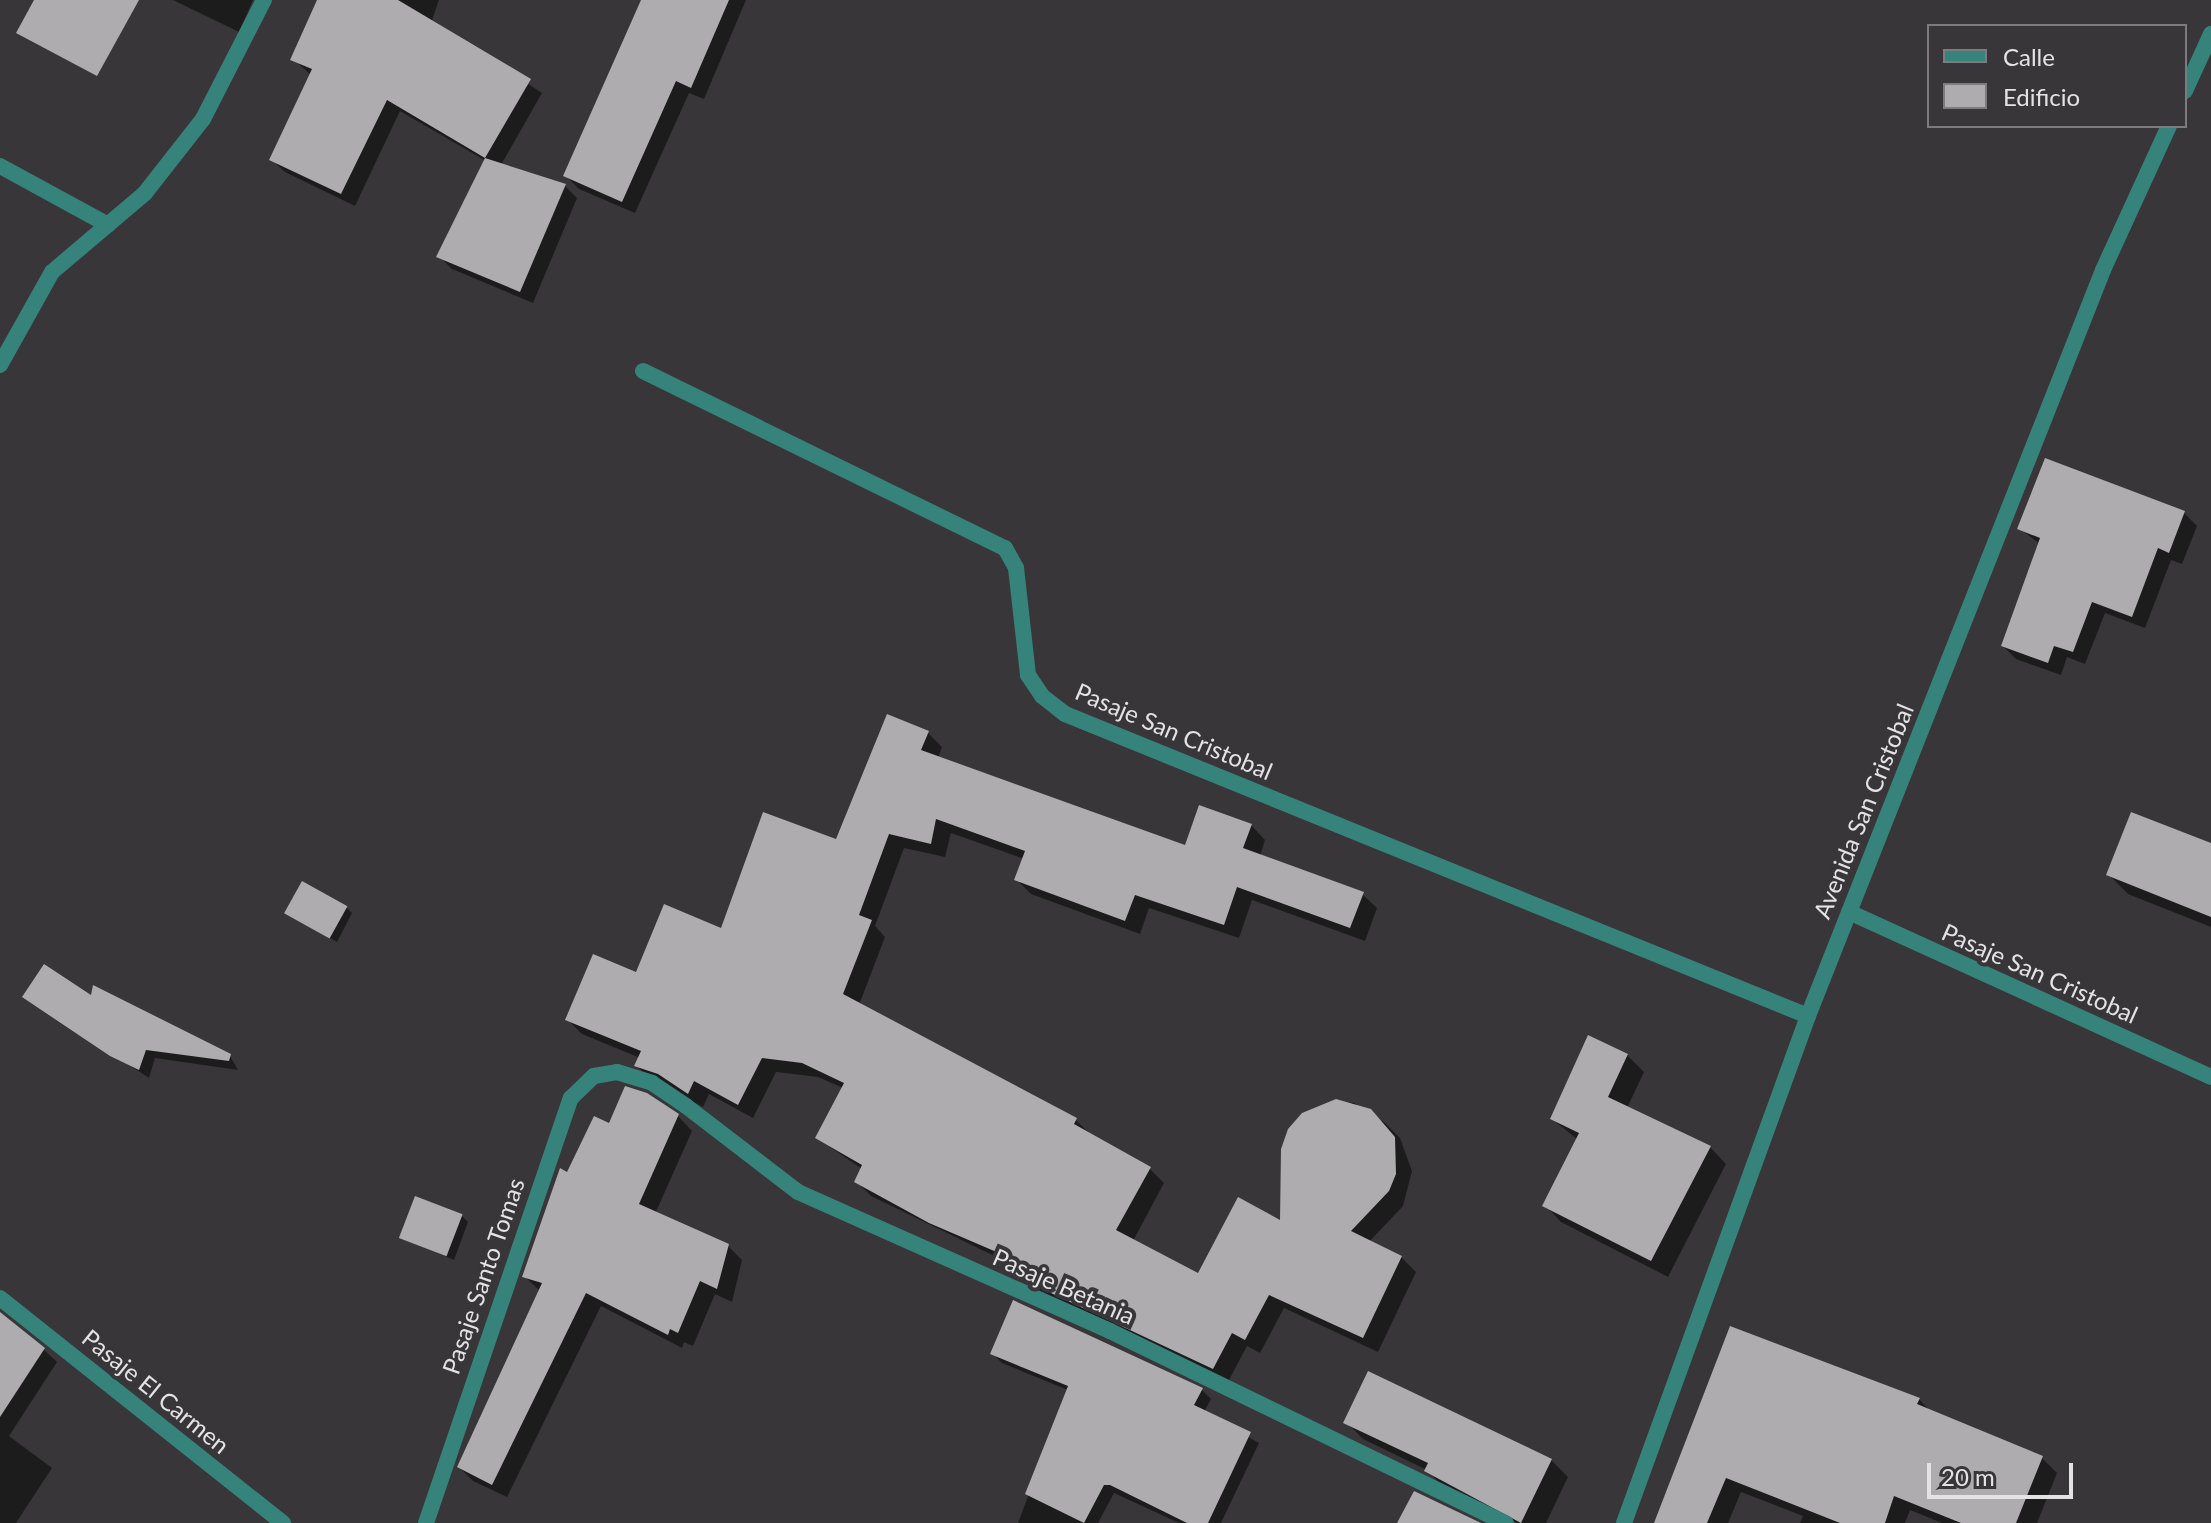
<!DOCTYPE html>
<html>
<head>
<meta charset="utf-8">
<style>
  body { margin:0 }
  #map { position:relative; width:2211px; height:1523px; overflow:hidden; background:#383638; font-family:Lato,sans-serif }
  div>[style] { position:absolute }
  .shadow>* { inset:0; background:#0007 }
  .building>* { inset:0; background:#aeacae; transform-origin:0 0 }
  .lane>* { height:16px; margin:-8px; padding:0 8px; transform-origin:8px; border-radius:8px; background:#35837a }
  .street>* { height:16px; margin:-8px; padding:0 8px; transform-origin:8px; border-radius:8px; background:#35837a }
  span { translate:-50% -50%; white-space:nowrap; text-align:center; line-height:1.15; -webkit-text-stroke:8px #383638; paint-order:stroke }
  .street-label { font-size:24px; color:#e3e2e4 }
  .legend { position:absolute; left:1927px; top:24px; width:260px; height:104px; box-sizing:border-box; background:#383638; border:2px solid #7c7b7d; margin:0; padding:10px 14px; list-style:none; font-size:24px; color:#e3e2e4 }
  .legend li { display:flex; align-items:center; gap:16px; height:40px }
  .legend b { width:40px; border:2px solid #7c7b7d }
  .scale { position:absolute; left:1927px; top:1463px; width:146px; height:36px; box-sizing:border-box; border:4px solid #e3e2e4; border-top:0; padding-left:10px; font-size:24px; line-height:28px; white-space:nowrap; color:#e3e2e4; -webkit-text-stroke:6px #383638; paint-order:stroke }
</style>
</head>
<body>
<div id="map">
  <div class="shadow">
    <i style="clip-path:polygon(173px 0,253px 0,239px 32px)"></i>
    <i style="clip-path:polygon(319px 0,439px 0,432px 20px,542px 93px,501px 165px,565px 186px,577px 198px,533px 303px,452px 269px,439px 256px,486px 161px,400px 111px,355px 206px,285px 172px,272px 160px,311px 75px,293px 59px)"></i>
    <i style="clip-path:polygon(643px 0,746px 0,704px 99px,689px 93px,635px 213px,579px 189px,566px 176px)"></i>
    <i style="clip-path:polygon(2184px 513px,2197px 526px,2182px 564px,2171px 560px,2145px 628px,2105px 613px,2085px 664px,2067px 657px,2061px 675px,2016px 659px,2003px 646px,2040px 544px,2019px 528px)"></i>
    <i style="clip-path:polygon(927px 732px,942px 747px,938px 758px,1186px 847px,1251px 825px,1265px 840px,1260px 856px,1362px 894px,1377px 908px,1365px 941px,1252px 900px,1239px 938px,1149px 908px,1140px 934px,1031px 894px,1016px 879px,1024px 859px,951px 833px,945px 857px,904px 848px,875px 926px,885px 937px,859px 1005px,1076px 1120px,1090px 1134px,1150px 1169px,1164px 1183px,1133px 1241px,1199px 1276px,1282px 1224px,1336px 1101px,1354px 1103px,1384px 1122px,1400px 1138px,1412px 1171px,1403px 1206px,1369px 1242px,1401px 1257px,1416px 1272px,1378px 1352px,1284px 1308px,1260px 1353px,1247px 1346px,1228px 1382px,1038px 1294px,1024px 1279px,1027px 1272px,871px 1196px,856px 1181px,862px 1169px,817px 1138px,843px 1088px,818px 1077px,776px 1072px,753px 1118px,709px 1094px,703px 1107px,651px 1080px,636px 1065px,640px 1058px,582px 1034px,567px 1019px,722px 930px,838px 842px)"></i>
    <i style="clip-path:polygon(2211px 845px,2211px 927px,2128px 894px,2109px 875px)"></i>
    <i style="clip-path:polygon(346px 907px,352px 913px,337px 942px,288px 914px)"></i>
    <i style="clip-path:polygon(25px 997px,92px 998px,230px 1056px,238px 1070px,155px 1058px,149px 1078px)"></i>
    <i style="clip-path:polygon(1627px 1055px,1644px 1072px,1627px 1108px,1710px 1147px,1726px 1164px,1668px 1277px,1561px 1222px,1545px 1205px,1578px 1140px,1552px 1119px)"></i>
    <i style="clip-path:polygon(678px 1116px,692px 1131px,655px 1214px,728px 1246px,742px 1260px,732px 1302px,715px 1294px,693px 1346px,684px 1342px,682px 1348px,601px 1306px,507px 1497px,473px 1481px,459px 1467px,540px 1291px,524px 1276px,568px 1174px,610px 1126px)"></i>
    <i style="clip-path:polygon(462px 1216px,468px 1222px,454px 1260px,402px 1237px)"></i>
    <i style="clip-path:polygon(1731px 1329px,1919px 1399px,1932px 1413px,2042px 1458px,2057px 1473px,2037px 1523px,1942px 1523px,1910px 1510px,1905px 1523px,1800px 1523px,1803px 1516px,1741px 1492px,1728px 1523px,1655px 1523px)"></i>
    <i style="clip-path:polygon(0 1336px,44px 1350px,57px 1362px,9px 1436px,52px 1468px,16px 1523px,0 1523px)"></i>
    <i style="clip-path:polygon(992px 1353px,1202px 1390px,1211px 1399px,1204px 1412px,1259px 1443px,1221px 1523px,1179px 1523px,1114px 1493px,1098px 1523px,1018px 1523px,1068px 1390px,1002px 1363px)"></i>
    <i style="clip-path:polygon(1346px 1422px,1551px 1460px,1568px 1477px,1546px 1523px,1517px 1523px,1443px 1487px,1427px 1470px,1363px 1439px)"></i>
  </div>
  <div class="building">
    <i style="clip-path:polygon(34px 0,139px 0,97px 76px,16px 33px)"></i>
    <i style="clip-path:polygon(317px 0,398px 0,531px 79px,485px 158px,387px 100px,341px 194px,269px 160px,312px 69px,290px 60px)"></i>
    <i style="clip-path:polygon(641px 0,729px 0,691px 88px,676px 81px,622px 202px,563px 176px)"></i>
    <i style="clip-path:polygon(485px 158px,566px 184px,520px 292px,436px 257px)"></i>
    <i style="clip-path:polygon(2045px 458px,2185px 511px,2169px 553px,2158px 548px,2132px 617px,2092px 602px,2073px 652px,2054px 646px,2048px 663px,2001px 646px,2040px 538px,2017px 529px)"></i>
    <i style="clip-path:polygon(887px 714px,929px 731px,921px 750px,1185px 845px,1199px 805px,1252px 824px,1243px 848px,1364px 892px,1350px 928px,1237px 887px,1224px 925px,1135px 895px,1125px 921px,1014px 880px,1025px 851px,936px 819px,931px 844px,889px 834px,859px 915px,872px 920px,843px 994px,1077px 1118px,1074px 1124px,1151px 1167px,1116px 1230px,1198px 1273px,1238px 1197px,1280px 1220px,1281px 1149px,1288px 1129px,1302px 1113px,1336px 1099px,1371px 1109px,1395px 1137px,1396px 1174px,1389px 1191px,1351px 1231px,1402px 1256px,1363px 1338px,1269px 1295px,1245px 1340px,1232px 1333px,1213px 1369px,1021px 1279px,1027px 1265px,929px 1223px,854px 1182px,862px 1165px,815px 1138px,844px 1083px,802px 1063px,762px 1058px,738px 1105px,694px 1081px,688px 1094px,658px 1074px,634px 1066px,641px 1051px,565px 1020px,593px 954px,636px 972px,664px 904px,721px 928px,763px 812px,836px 839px)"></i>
    <i style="clip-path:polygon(2131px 812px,2211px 843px,2211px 917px,2106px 875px)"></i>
    <i style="left:302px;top:881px;width:52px;height:37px;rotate:29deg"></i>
    <i style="clip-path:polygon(44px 964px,91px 995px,93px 985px,231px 1054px,229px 1061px,146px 1050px,139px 1070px,110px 1056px,22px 997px)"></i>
    <i style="clip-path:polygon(1588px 1035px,1628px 1054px,1608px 1097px,1711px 1146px,1651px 1261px,1542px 1206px,1579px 1133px,1550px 1119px)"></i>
    <i style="clip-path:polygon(625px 1086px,647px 1093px,679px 1114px,639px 1204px,729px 1244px,717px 1289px,700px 1281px,678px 1333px,670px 1329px,668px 1335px,586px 1293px,492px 1485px,457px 1467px,542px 1283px,522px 1277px,560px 1168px,567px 1172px,594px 1116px,609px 1123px)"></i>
    <i style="left:415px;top:1196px;width:51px;height:45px;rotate:21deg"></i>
    <i style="clip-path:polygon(1013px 1300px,1203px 1388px,1194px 1405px,1251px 1432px,1208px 1523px,1187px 1523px,1110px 1485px,1104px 1485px,1084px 1523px,1025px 1494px,1068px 1386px,990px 1354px)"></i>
    <i style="clip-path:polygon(0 1312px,45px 1348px,0 1417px)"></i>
    <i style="clip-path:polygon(1730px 1326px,1920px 1398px,1917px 1404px,2043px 1456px,2016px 1523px,1961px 1523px,1894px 1496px,1885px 1523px,1840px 1523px,1726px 1478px,1707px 1523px,1654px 1523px)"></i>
    <i style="clip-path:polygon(1368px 1371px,1552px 1459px,1521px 1523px,1424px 1471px,1428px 1463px,1343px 1423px)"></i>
    <i style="clip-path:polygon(1414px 1491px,1481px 1523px,1397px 1523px)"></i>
  </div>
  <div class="lane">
    <i style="left:0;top:166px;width:123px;rotate:28.6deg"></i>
    <i style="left:0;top:365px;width:107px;rotate:-60.8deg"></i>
    <i style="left:52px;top:272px;width:122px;rotate:-40.3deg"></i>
    <i style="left:145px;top:193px;width:94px;rotate:-51.9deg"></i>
    <i style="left:203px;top:119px;width:134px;rotate:-62.9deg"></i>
    <i style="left:643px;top:371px;width:403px;rotate:26.1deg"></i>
    <i style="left:1005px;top:548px;width:23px;rotate:61deg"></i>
    <i style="left:1016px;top:568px;width:108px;rotate:83.6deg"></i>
    <i style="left:1028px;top:675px;width:25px;rotate:56deg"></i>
    <i style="left:1042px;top:696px;width:29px;rotate:38deg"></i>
    <i style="left:1065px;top:714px;width:802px;rotate:22.12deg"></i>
    <i style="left:1849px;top:912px;width:398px;rotate:24.5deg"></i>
  </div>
  <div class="street">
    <i style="left:2185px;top:91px;width:63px;rotate:-65.5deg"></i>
    <i style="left:0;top:1298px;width:362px;rotate:38.5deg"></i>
    <i style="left:426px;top:1523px;width:449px;rotate:-71.2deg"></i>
    <i style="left:571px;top:1098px;width:32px;rotate:-44deg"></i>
    <i style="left:594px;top:1076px;width:23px;rotate:-10deg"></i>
    <i style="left:617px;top:1072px;width:37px;rotate:17deg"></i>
    <i style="left:652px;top:1083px;width:41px;rotate:34.1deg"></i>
    <i style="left:686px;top:1106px;width:141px;rotate:37.5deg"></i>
    <i style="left:798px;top:1192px;width:342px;rotate:24deg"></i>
    <i style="left:1110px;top:1331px;width:440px;rotate:25.9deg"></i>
    <i style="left:1624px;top:1523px;width:539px;rotate:-70.05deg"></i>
    <i style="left:1808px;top:1016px;width:802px;rotate:-68.42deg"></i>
    <i style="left:2103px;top:270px;width:158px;rotate:-65.4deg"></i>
  </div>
  <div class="street-label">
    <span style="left:1174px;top:731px;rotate:23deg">Pasaje San Cristobal</span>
    <span style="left:1863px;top:811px;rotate:-68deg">Avenida San Cristobal</span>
    <span style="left:2040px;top:973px;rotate:24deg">Pasaje San Cristobal</span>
    <span style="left:483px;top:1276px;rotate:-71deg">Pasaje Santo Tomas</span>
    <span style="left:1064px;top:1286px;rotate:24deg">Pasaje Betania</span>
    <span style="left:156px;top:1391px;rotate:39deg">Pasaje El Carmen</span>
  </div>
  <ul class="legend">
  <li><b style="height:10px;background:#35837a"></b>Calle</li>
  <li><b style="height:22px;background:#aeacae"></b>Edificio</li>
  </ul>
  <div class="scale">20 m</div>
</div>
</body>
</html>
